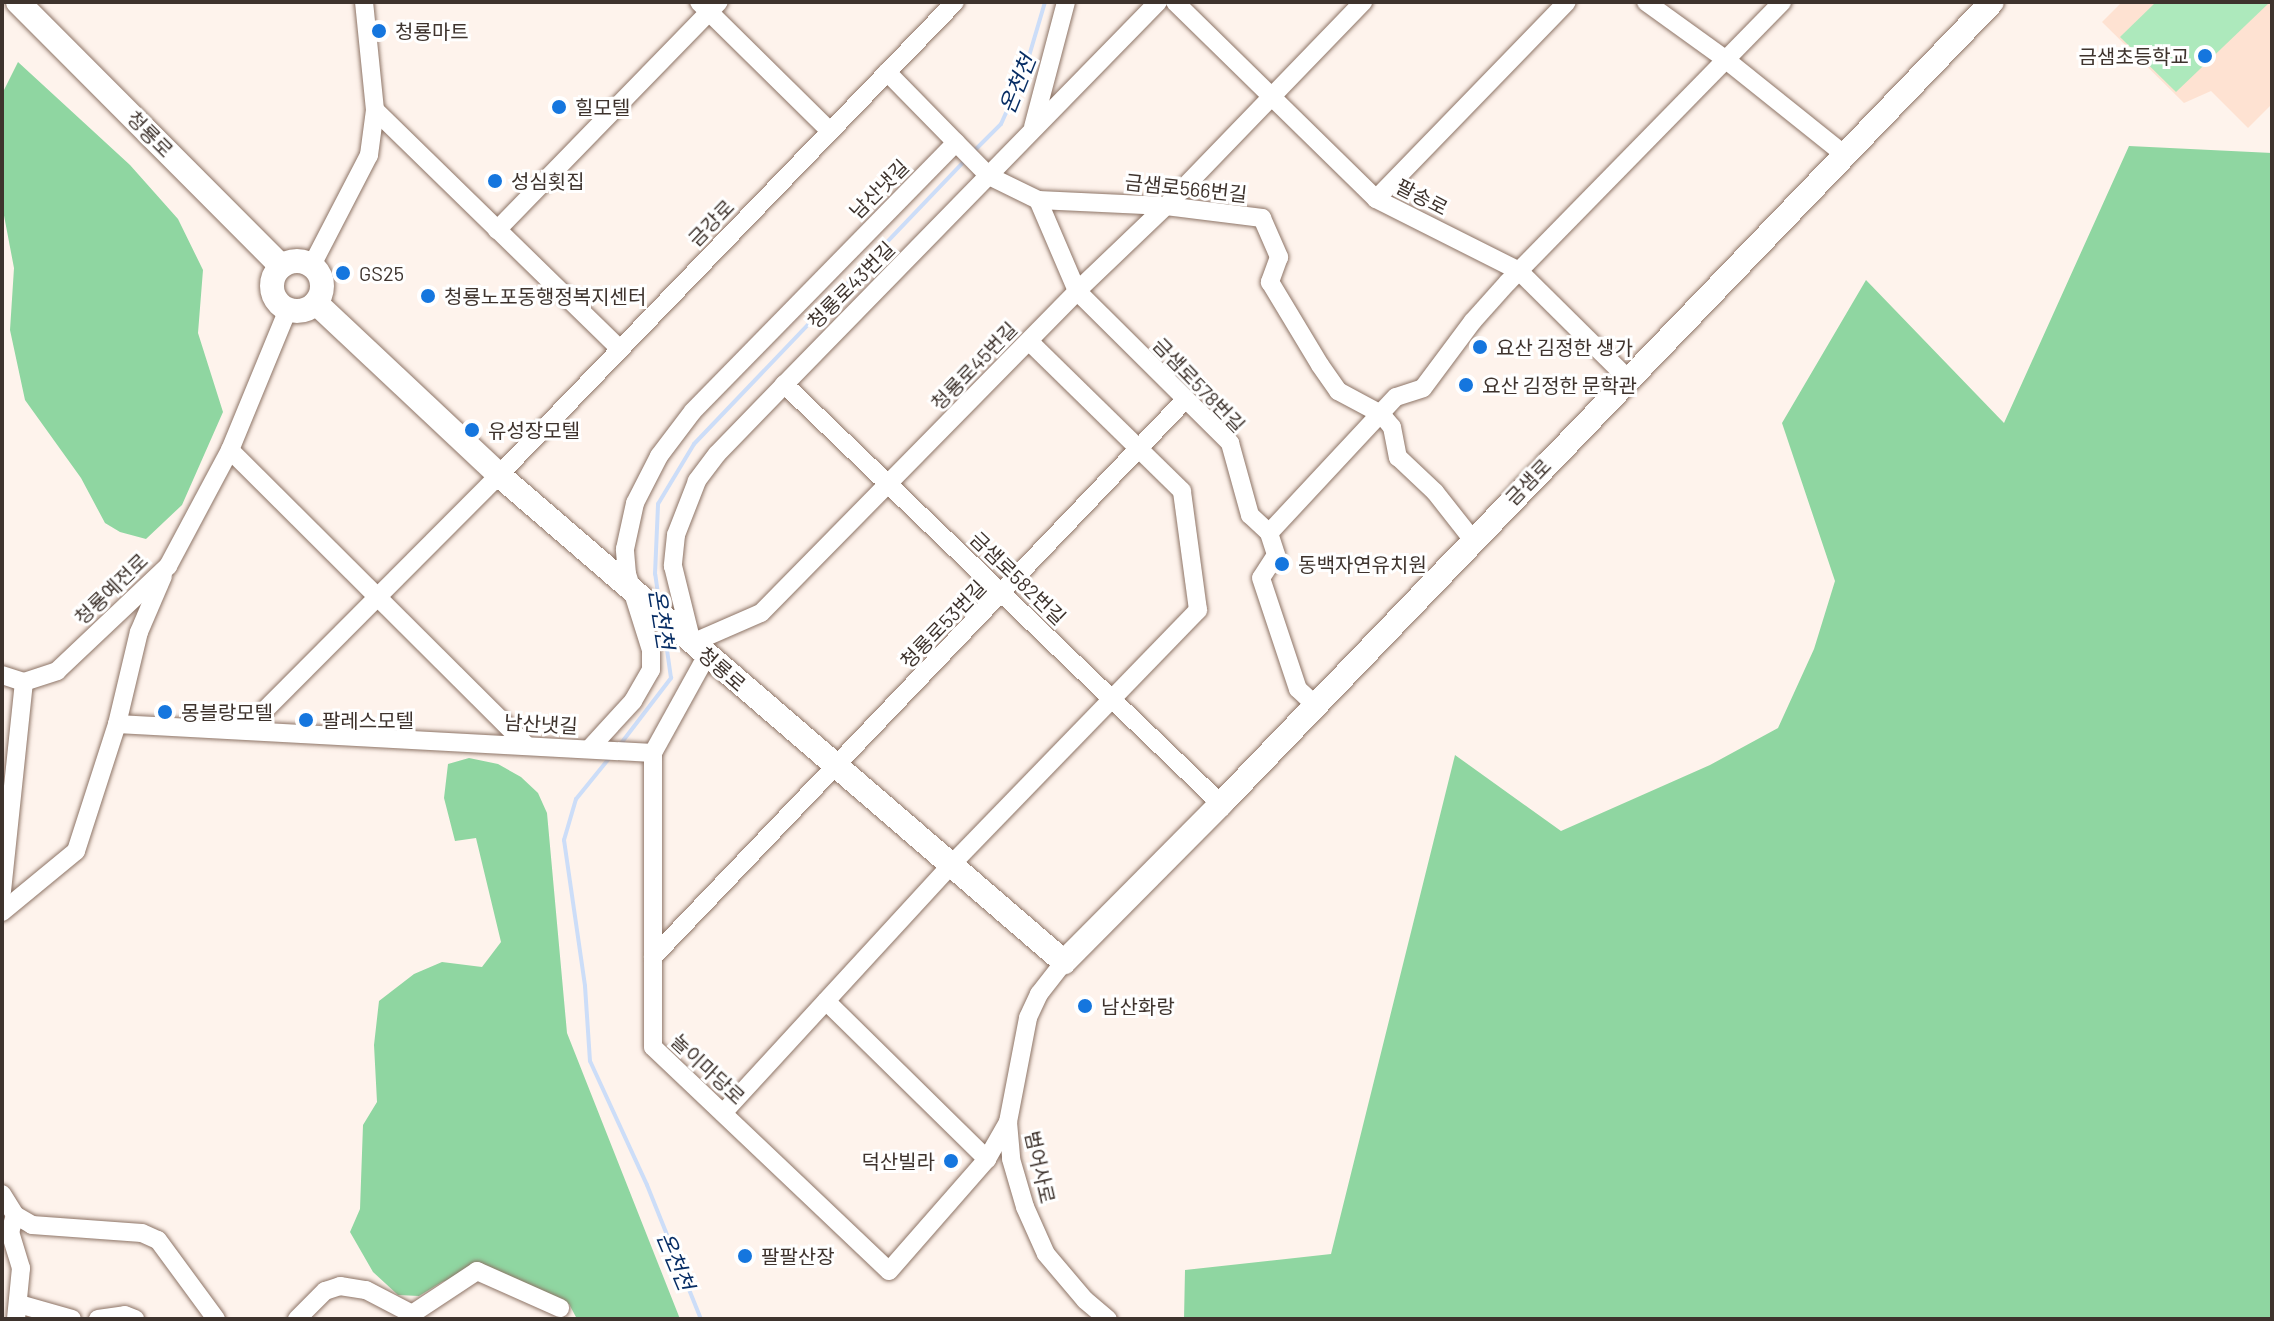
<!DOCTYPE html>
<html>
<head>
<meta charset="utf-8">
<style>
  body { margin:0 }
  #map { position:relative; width:2274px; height:1321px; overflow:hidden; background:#fef3ec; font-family:Barlow,"Noto Sans KR",sans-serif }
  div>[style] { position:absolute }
  .built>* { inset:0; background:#fee2d2 }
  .green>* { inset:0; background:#ade9bc }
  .forest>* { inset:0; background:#8fd6a1 }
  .stream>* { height:4px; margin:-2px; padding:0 2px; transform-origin:2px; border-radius:2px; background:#ccddf8 }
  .roads { filter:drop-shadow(0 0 2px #8d7466) drop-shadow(0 0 2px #8d7466) }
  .minor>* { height:18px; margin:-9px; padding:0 9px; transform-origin:9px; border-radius:9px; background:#fff }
  .major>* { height:24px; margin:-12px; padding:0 12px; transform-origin:12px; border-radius:12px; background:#fff }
  .major>.ring { margin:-12px; padding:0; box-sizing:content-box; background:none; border:24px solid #fff; border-radius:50% }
  .dots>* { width:22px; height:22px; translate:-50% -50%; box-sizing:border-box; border:4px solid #fff; border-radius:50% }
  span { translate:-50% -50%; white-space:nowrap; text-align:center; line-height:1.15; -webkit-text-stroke:6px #fff; paint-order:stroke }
  .poi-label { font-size:20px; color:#3e332d }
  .left { translate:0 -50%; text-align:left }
  .right { translate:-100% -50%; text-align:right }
  .street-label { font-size:20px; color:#3e332d }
  .water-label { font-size:22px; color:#072d64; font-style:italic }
  .frame { position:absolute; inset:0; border:4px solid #3e332d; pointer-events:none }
</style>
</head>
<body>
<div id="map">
  <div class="built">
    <i style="clip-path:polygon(2122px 2px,2272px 2px,2272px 104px,2248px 128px,2211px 91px,2184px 103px,2102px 22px)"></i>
  </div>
  <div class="green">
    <i style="clip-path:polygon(2156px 2px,2270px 2px,2176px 92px,2120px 37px)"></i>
  </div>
  <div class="forest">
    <i style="clip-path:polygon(18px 62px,130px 165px,178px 219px,203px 270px,198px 333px,223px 412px,182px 505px,146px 539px,120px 532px,105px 523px,81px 478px,25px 400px,10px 330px,14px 268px,2px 205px,2px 94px)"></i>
    <i style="clip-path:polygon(2129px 146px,2272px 153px,2272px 1319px,1184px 1319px,1185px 1270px,1331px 1254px,1455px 755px,1561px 831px,1710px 765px,1778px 728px,1814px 649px,1835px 581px,1782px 423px,1866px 280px,2004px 423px)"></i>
    <i style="clip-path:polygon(469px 758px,498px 764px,521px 777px,538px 793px,547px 813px,567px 1033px,680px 1319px,577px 1319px,569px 1304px,485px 1267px,442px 1282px,419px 1296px,398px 1295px,373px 1272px,350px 1232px,360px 1209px,363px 1125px,377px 1102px,374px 1045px,379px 1001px,414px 974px,442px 962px,482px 967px,501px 942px,476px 838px,455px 841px,444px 798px,448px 764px)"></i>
  </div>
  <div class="stream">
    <i style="left:974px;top:151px;width:38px;rotate:-45deg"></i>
    <i style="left:1001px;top:124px;width:56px;rotate:-65.7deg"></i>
    <i style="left:1024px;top:73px;width:74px;rotate:-73.5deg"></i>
    <i style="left:659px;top:601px;width:27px;rotate:-98deg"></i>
    <i style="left:655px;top:574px;width:70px;rotate:-87.5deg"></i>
    <i style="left:658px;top:504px;width:70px;rotate:-59deg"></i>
    <i style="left:694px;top:444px;width:393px;rotate:-46.3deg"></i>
    <i style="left:619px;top:746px;width:86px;rotate:-52.6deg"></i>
    <i style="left:671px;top:678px;width:49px;rotate:-98.1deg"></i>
    <i style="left:611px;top:756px;width:55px;rotate:129.1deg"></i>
    <i style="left:576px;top:799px;width:43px;rotate:106.3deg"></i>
    <i style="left:564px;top:840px;width:148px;rotate:81.8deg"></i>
    <i style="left:585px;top:986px;width:75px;rotate:86.2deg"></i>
    <i style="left:590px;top:1061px;width:136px;rotate:65.3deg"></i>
    <i style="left:647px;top:1185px;width:144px;rotate:68.1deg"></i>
  </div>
  <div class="roads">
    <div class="minor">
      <i style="left:699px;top:2px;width:184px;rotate:44.6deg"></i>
      <i style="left:1158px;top:2px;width:538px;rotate:134.32deg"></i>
      <i style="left:782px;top:387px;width:93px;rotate:134.1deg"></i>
      <i style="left:717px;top:454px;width:34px;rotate:127deg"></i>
      <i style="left:697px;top:481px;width:58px;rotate:111.3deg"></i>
      <i style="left:676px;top:535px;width:31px;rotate:96deg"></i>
      <i style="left:673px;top:566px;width:79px;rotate:76.1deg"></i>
      <i style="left:692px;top:643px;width:75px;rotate:-23.5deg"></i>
      <i style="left:761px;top:613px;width:451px;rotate:-45.5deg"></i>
      <i style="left:1077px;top:291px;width:123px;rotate:-43.7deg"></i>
      <i style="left:1166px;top:206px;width:284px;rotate:-46deg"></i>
      <i style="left:1175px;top:2px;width:281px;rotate:44.4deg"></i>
      <i style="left:1376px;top:199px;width:160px;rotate:26.7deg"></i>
      <i style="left:1519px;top:271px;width:153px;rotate:44.7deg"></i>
      <i style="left:1646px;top:2px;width:97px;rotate:35.8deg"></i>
      <i style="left:1725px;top:59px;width:155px;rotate:38.7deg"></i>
      <i style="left:887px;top:72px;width:146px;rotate:45.6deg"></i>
      <i style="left:989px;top:176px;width:55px;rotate:26.1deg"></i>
      <i style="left:1038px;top:200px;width:99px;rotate:66.8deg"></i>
      <i style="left:1077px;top:291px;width:216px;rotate:44.8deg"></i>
      <i style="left:1230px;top:443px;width:75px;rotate:74.5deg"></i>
      <i style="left:1250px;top:515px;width:26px;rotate:43deg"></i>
      <i style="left:1269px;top:533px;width:23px;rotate:72deg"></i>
      <i style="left:1276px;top:555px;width:27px;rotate:123deg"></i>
      <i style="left:1261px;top:578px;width:117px;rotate:71.6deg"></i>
      <i style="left:1298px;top:689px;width:23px;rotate:43deg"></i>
      <i style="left:375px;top:110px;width:342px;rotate:44.3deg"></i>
      <i style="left:1033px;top:127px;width:129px;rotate:-75.2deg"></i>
      <i style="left:1376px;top:199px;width:274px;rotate:-45.9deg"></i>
      <i style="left:1038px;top:200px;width:128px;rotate:2.7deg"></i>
      <i style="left:1166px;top:206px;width:97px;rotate:7.1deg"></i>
      <i style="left:1262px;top:218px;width:43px;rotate:66.4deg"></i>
      <i style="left:1279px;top:257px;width:27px;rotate:110deg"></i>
      <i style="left:1270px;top:282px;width:97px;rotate:58.9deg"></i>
      <i style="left:1320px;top:365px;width:32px;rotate:55deg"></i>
      <i style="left:1338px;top:391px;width:49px;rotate:28.1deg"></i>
      <i style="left:1381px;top:414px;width:17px;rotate:50deg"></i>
      <i style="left:1392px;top:427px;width:31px;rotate:79deg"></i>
      <i style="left:1398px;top:457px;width:51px;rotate:43.4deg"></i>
      <i style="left:1435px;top:492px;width:60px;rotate:51.8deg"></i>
      <i style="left:497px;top:230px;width:318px;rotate:-45.8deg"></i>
      <i style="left:312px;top:265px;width:124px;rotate:-62.6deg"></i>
      <i style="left:369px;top:155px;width:45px;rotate:-82.4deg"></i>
      <i style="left:375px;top:110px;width:109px;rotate:-95.8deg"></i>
      <i style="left:784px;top:384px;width:606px;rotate:43.86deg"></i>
      <i style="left:230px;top:450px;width:418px;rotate:44.9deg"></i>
      <i style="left:1269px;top:533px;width:186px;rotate:-47deg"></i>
      <i style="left:1396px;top:397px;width:28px;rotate:-18deg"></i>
      <i style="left:1423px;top:388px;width:84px;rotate:-53.3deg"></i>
      <i style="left:1473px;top:321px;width:52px;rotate:-48.1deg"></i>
      <i style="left:1508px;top:282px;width:392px;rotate:-45.6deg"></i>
      <i style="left:707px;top:655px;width:112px;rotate:118.9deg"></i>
      <i style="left:653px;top:753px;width:294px;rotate:90deg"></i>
      <i style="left:653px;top:1047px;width:325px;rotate:43.5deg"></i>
      <i style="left:889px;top:1271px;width:149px;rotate:-48.8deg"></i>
      <i style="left:987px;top:1159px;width:43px;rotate:-60.4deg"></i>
      <i style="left:2px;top:675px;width:23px;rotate:18deg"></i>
      <i style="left:24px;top:682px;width:35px;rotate:-18deg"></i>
      <i style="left:57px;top:671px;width:153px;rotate:-43.4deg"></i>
      <i style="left:168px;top:566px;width:132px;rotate:-61.9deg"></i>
      <i style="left:230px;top:450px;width:152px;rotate:-67.6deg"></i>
      <i style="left:117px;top:724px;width:537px;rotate:3.1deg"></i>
      <i style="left:245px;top:730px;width:360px;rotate:-45.1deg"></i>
      <i style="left:499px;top:475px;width:657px;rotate:-46.05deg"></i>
      <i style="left:590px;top:748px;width:64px;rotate:-47.5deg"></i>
      <i style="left:633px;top:701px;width:36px;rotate:-60deg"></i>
      <i style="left:651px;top:670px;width:20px;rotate:-90deg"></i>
      <i style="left:651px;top:650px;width:80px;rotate:-107.5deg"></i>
      <i style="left:627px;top:574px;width:25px;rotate:-95deg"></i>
      <i style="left:625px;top:549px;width:47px;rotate:-77.7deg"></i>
      <i style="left:635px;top:503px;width:53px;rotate:-62.9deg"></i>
      <i style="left:659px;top:456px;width:56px;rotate:-52.9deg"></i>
      <i style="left:693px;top:411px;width:376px;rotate:-45.6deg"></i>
      <i style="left:2px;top:891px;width:210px;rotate:-84deg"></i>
      <i style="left:2px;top:912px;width:96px;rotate:-39.5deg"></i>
      <i style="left:76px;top:851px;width:133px;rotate:-72.1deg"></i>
      <i style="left:117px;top:724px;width:95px;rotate:-76.6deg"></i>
      <i style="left:139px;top:632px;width:61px;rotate:-66.8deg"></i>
      <i style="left:653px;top:957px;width:770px;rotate:-46.32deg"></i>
      <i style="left:1064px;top:962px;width:41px;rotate:128deg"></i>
      <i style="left:1039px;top:994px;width:26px;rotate:115deg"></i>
      <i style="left:1028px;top:1018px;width:106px;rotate:100.9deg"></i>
      <i style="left:1008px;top:1122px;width:37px;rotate:85deg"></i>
      <i style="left:1011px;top:1159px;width:50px;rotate:73.7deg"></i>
      <i style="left:1025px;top:1207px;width:51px;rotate:65.9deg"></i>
      <i style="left:1046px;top:1254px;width:60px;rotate:49.7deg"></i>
      <i style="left:1085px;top:1300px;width:30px;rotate:40deg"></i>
      <i style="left:826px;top:1001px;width:226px;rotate:44.5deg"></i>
      <i style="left:723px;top:1113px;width:334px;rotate:-47.4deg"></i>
      <i style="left:949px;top:867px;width:358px;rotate:-45.9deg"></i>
      <i style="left:1198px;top:610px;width:120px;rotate:-97.7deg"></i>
      <i style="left:1182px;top:491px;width:214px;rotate:-135.6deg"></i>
      <i style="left:2px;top:1194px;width:25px;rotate:58deg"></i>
      <i style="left:15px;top:1215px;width:20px;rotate:30deg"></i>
      <i style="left:32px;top:1225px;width:110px;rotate:4.2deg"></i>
      <i style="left:142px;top:1233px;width:17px;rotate:24deg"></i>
      <i style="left:158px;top:1240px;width:98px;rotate:53.7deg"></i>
      <i style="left:15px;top:1215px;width:18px;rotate:106deg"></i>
      <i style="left:10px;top:1232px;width:38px;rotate:73deg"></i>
      <i style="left:21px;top:1268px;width:51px;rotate:95.6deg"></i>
      <i style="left:19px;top:1304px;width:55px;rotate:15.8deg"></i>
      <i style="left:98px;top:1319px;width:27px;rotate:-8deg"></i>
      <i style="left:125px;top:1315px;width:11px;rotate:22deg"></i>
      <i style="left:297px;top:1319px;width:40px;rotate:-45deg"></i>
      <i style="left:325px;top:1291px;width:16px;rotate:-18deg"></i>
      <i style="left:340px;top:1286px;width:26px;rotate:9deg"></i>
      <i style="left:366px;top:1290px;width:52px;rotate:27.6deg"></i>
      <i style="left:410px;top:1319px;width:5px;rotate:-68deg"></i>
      <i style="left:412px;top:1314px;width:78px;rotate:-33.5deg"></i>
      <i style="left:477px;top:1271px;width:91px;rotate:24deg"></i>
    </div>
    <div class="major">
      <i style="left:18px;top:2px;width:373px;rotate:45.1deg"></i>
      <i class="ring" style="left:272px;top:261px;width:26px;height:26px"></i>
      <i style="left:316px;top:303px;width:251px;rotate:43.2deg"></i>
      <i style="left:499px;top:475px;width:746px;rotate:40.76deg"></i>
      <i style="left:1064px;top:962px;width:223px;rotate:-45.2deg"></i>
      <i style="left:1221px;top:804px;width:1112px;rotate:-46.13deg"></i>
    </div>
  </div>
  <div class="dots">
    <i style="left:379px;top:31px;background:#1576de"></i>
    <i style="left:2205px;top:56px;background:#1576de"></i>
    <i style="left:559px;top:107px;background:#1576de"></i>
    <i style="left:495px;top:181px;background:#1576de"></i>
    <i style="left:343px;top:273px;background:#1576de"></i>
    <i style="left:428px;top:296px;background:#1576de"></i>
    <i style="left:1480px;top:347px;background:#1576de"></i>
    <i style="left:1466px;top:385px;background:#1576de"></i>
    <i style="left:472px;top:430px;background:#1576de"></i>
    <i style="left:1282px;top:564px;background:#1576de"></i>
    <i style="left:165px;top:712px;background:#1576de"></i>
    <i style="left:306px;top:720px;background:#1576de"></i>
    <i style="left:1085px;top:1006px;background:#1576de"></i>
    <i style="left:951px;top:1161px;background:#1576de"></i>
    <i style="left:745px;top:1256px;background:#1576de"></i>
  </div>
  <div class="poi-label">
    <span class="left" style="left:395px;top:31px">청룡마트</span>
    <span class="right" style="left:2189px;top:56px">금샘초등학교</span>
    <span class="left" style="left:575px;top:107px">힐모텔</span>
    <span class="left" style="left:511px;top:181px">성심횟집</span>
    <span class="left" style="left:359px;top:273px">GS25</span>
    <span class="left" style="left:444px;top:296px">청룡노포동행정복지센터</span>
    <span class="left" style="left:1496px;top:347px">요산 김정한 생가</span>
    <span class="left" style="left:1482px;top:385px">요산 김정한 문학관</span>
    <span class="left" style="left:488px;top:430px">유성장모텔</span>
    <span class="left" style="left:1298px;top:564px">동백자연유치원</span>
    <span class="left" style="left:181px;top:712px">몽블랑모텔</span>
    <span class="left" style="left:322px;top:720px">팔레스모텔</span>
    <span class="left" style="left:1101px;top:1006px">남산화랑</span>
    <span class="right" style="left:935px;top:1161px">덕산빌라</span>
    <span class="left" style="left:761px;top:1256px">팔팔산장</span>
  </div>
  <div class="street-label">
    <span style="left:150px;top:134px;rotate:45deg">청룡로</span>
    <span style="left:1186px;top:188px;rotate:6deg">금샘로566번길</span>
    <span style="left:879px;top:189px;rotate:-45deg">남산냇길</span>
    <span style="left:1422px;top:197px;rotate:27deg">팔송로</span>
    <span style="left:711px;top:223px;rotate:-46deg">금강로</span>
    <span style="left:851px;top:285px;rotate:-45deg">청룡로43번길</span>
    <span style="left:974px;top:366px;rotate:-46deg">청룡로45번길</span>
    <span style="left:1199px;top:385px;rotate:46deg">금샘로578번길</span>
    <span style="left:1528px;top:482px;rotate:-46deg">금샘로</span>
    <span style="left:1018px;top:578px;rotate:44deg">금샘로582번길</span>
    <span style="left:111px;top:589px;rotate:-44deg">청룡예전로</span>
    <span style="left:943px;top:624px;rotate:-46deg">청룡로53번길</span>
    <span style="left:722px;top:669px;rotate:41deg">청룡로</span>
    <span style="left:541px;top:724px;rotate:3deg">남산냇길</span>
    <span style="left:708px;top:1069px;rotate:43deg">놀이마당로</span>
    <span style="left:1040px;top:1167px;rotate:77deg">범어사로</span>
  </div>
  <div class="water-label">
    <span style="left:1017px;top:84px;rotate:-68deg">온천천</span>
    <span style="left:662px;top:619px;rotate:81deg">온천천</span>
    <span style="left:676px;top:1261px;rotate:67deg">온천천</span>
  </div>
  <div class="frame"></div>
</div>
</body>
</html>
